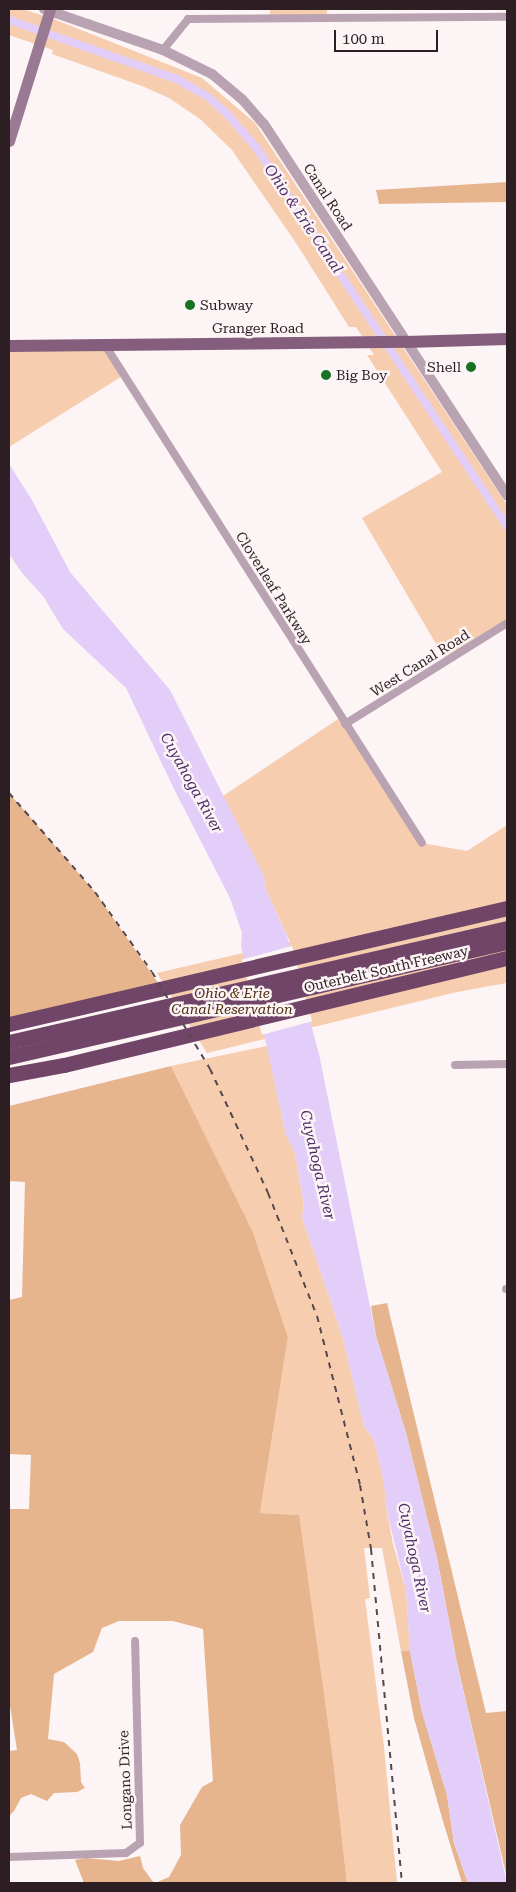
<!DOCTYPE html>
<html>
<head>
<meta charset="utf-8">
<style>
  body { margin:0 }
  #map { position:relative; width:516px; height:1892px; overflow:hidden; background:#fcf4f5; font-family:"Roboto Serif",serif }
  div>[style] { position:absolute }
  .green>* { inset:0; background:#f6cdae; transform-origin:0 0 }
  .forest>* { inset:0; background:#e6b58e }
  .water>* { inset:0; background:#e2cef9 }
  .pier>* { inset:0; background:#fcf4f5; transform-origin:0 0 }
  .canal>* { height:8px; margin:-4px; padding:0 4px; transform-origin:4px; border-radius:4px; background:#e2cef9 }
  .minor>* { height:8px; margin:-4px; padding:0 4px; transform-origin:4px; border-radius:4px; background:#b9a3b3 }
  .tertiary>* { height:10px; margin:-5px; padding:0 5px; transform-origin:5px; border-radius:5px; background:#b9a3b3 }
  .secondary>* { height:11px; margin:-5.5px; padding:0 5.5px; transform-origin:5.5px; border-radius:5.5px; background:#9a7a93 }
  .primary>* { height:12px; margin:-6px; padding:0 6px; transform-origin:6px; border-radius:6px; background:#845e7c }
  .motorway>* { height:15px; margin:-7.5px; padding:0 7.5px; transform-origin:7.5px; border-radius:7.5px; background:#704567 }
  .rail>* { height:2px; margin-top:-1px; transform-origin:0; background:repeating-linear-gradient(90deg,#56494c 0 6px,transparent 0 12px) }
  .dots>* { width:14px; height:14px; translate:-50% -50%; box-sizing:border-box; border:2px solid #fcf4f5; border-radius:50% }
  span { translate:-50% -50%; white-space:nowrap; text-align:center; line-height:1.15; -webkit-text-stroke:5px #fcf4f5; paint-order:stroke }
  .street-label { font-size:14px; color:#2c1e22 }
  .poi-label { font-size:14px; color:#2c1e22 }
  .left { translate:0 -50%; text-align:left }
  .right { translate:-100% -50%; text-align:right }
  .park-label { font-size:14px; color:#4e2d10; font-style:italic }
  .water-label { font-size:15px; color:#4c2b69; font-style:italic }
  .frame { position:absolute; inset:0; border:10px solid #2c1e22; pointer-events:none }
  .scale { position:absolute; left:334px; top:30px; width:104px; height:22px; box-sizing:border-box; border:2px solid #2c1e22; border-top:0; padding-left:6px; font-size:15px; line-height:18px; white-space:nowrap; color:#2c1e22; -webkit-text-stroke:4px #fcf4f5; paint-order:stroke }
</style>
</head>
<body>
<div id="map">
  <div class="green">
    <i style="clip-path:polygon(9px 9px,22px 9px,51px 18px,202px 78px,255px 123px,507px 505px,507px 623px,446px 661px,362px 518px,442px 472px,367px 355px,374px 355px,356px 327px,349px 327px,296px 243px,232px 150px,200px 119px,169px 98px,142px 86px,52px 54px,53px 50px,9px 35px)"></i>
    <i style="left:270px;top:9px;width:57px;height:10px"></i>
    <i style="clip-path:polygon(105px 345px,124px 375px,9px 447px,9px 346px)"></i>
    <i style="clip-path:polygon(341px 717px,422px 843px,467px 851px,507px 825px,507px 983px,457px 992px,207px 1053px,157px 973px,290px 942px,266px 890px,264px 876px,223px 796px)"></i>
    <i style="clip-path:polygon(267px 1046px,286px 1135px,295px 1153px,304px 1205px,302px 1217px,342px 1335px,364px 1426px,374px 1440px,384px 1483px,387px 1512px,393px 1544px,406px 1590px,410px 1651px,401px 1651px,382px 1548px,364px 1548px,370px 1598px,365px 1599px,384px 1747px,397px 1883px,347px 1883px,333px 1759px,298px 1515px,260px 1513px,288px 1337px,253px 1232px,171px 1066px)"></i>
  </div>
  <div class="forest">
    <i style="clip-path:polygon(507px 182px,507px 202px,379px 204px,376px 190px)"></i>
    <i style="clip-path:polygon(9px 793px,95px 892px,163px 990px,9px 1023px)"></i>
    <i style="clip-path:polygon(171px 1066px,253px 1232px,288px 1337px,260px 1513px,299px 1515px,333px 1759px,347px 1883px,155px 1883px,169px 1877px,181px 1855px,180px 1825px,202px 1787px,213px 1781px,203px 1629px,173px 1621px,119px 1621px,102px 1628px,93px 1652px,54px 1674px,48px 1739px,64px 1742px,77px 1754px,80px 1763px,81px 1782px,85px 1788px,77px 1792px,54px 1793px,47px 1801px,31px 1794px,21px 1798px,14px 1811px,9px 1816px,9px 1751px,17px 1750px,9px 1699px,9px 1509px,29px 1509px,31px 1455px,9px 1454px,9px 1300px,22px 1297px,25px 1182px,9px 1181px,9px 1106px)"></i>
    <i style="clip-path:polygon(387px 1303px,486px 1713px,507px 1711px,507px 1878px,457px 1663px,437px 1558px,406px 1433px,376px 1336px,371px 1306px)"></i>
    <i style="clip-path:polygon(401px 1651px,410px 1651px,422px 1712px,447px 1795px,454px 1843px,468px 1883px,462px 1883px,442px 1818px,414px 1718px)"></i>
    <i style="clip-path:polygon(140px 1856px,143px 1868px,154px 1883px,84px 1883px,75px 1860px,86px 1858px,119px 1861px)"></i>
  </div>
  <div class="water">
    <i style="clip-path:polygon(9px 464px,32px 500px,70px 572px,170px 690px,264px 876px,266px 890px,287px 936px,319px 1054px,376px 1336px,406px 1433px,437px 1558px,457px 1663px,507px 1883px,468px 1883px,454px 1843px,447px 1795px,422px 1712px,410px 1651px,406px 1590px,387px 1512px,384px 1483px,374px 1440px,364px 1426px,342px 1335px,302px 1217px,304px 1205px,295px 1153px,286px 1135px,257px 1002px,241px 947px,242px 933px,230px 898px,174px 789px,126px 688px,63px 629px,43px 596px,22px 573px,9px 554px)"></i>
  </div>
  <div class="pier">
    <i style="left:292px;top:946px;width:78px;height:52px;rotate:75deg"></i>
  </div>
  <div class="canal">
    <i style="left:9px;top:20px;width:178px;rotate:19.4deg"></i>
    <i style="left:177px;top:79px;width:34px;rotate:30deg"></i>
    <i style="left:207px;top:96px;width:27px;rotate:42deg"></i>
    <i style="left:227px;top:114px;width:44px;rotate:48.7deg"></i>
    <i style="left:256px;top:147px;width:455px;rotate:56.5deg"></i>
  </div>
  <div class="minor">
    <i style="left:163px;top:50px;width:40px;rotate:-51deg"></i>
    <i style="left:188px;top:19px;width:319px;rotate:-0.4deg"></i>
    <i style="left:105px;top:345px;width:590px;rotate:57.52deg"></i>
    <i style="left:345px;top:724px;width:191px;rotate:-31.9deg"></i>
    <i style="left:455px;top:1065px;width:52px;rotate:-1.1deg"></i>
    <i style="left:506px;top:1289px;width:1px"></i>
    <i style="left:9px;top:1857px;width:117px;rotate:-2deg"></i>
    <i style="left:126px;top:1853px;width:17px;rotate:-36deg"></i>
    <i style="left:140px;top:1843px;width:202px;rotate:-91.4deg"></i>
  </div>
  <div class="tertiary">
    <i style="left:44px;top:9px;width:126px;rotate:19deg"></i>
    <i style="left:163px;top:50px;width:55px;rotate:26.1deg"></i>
    <i style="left:212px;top:74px;width:39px;rotate:40deg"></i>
    <i style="left:242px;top:99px;width:33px;rotate:49deg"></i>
    <i style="left:264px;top:124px;width:444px;rotate:56.8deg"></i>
  </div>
  <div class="secondary">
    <i style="left:9px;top:141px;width:138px;rotate:-72.7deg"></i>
  </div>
  <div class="primary">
    <i style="left:9px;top:346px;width:397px;rotate:-0.6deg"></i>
    <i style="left:406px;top:342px;width:101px;rotate:-1.7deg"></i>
  </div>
  <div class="motorway">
    <i style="left:9px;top:1024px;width:511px;rotate:-13.11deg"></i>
    <i style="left:9px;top:1042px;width:511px;rotate:-12.89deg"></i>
    <i style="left:9px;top:1057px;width:511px;rotate:-13deg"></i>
    <i style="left:9px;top:1075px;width:56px;rotate:-10.3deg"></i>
    <i style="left:64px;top:1065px;width:456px;rotate:-13.6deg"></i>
  </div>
  <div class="rail">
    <i style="left:9px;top:793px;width:131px;rotate:49deg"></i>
    <i style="left:95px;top:892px;width:98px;rotate:54.5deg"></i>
    <i style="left:152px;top:972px;width:113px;rotate:59.1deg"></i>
    <i style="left:210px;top:1069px;width:137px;rotate:64.9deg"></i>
    <i style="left:268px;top:1193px;width:132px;rotate:68.3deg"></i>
    <i style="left:317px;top:1316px;width:174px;rotate:75.7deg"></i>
    <i style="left:360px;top:1485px;width:65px;rotate:80.2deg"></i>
    <i style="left:371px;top:1549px;width:335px;rotate:84.7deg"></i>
  </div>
  <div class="dots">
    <i style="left:190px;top:305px;background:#177321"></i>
    <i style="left:471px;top:367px;background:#177321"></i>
    <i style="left:326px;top:375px;background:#177321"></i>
  </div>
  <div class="street-label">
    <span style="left:328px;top:197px;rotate:57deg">Canal Road</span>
    <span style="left:258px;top:328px">Granger Road</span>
    <span style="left:274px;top:588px;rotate:58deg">Cloverleaf Parkway</span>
    <span style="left:420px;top:663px;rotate:-32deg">West Canal Road</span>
    <span style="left:386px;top:969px;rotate:-13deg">Outerbelt South Freeway</span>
    <span style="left:125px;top:1780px;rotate:-92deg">Longano Drive</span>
  </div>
  <div class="poi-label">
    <span class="left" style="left:200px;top:305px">Subway</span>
    <span class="right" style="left:461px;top:367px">Shell</span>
    <span class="left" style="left:336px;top:375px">Big Boy</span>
  </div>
  <div class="park-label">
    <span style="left:232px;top:1001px">Ohio &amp; Erie<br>Canal Reservation</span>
  </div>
  <div class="water-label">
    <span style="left:303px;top:219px;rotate:56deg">Ohio &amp; Erie Canal</span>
    <span style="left:191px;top:783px;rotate:61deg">Cuyahoga River</span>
    <span style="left:317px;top:1165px;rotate:77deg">Cuyahoga River</span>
    <span style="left:414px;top:1558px;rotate:78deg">Cuyahoga River</span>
  </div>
  <div class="frame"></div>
  <div class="scale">100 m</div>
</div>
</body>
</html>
